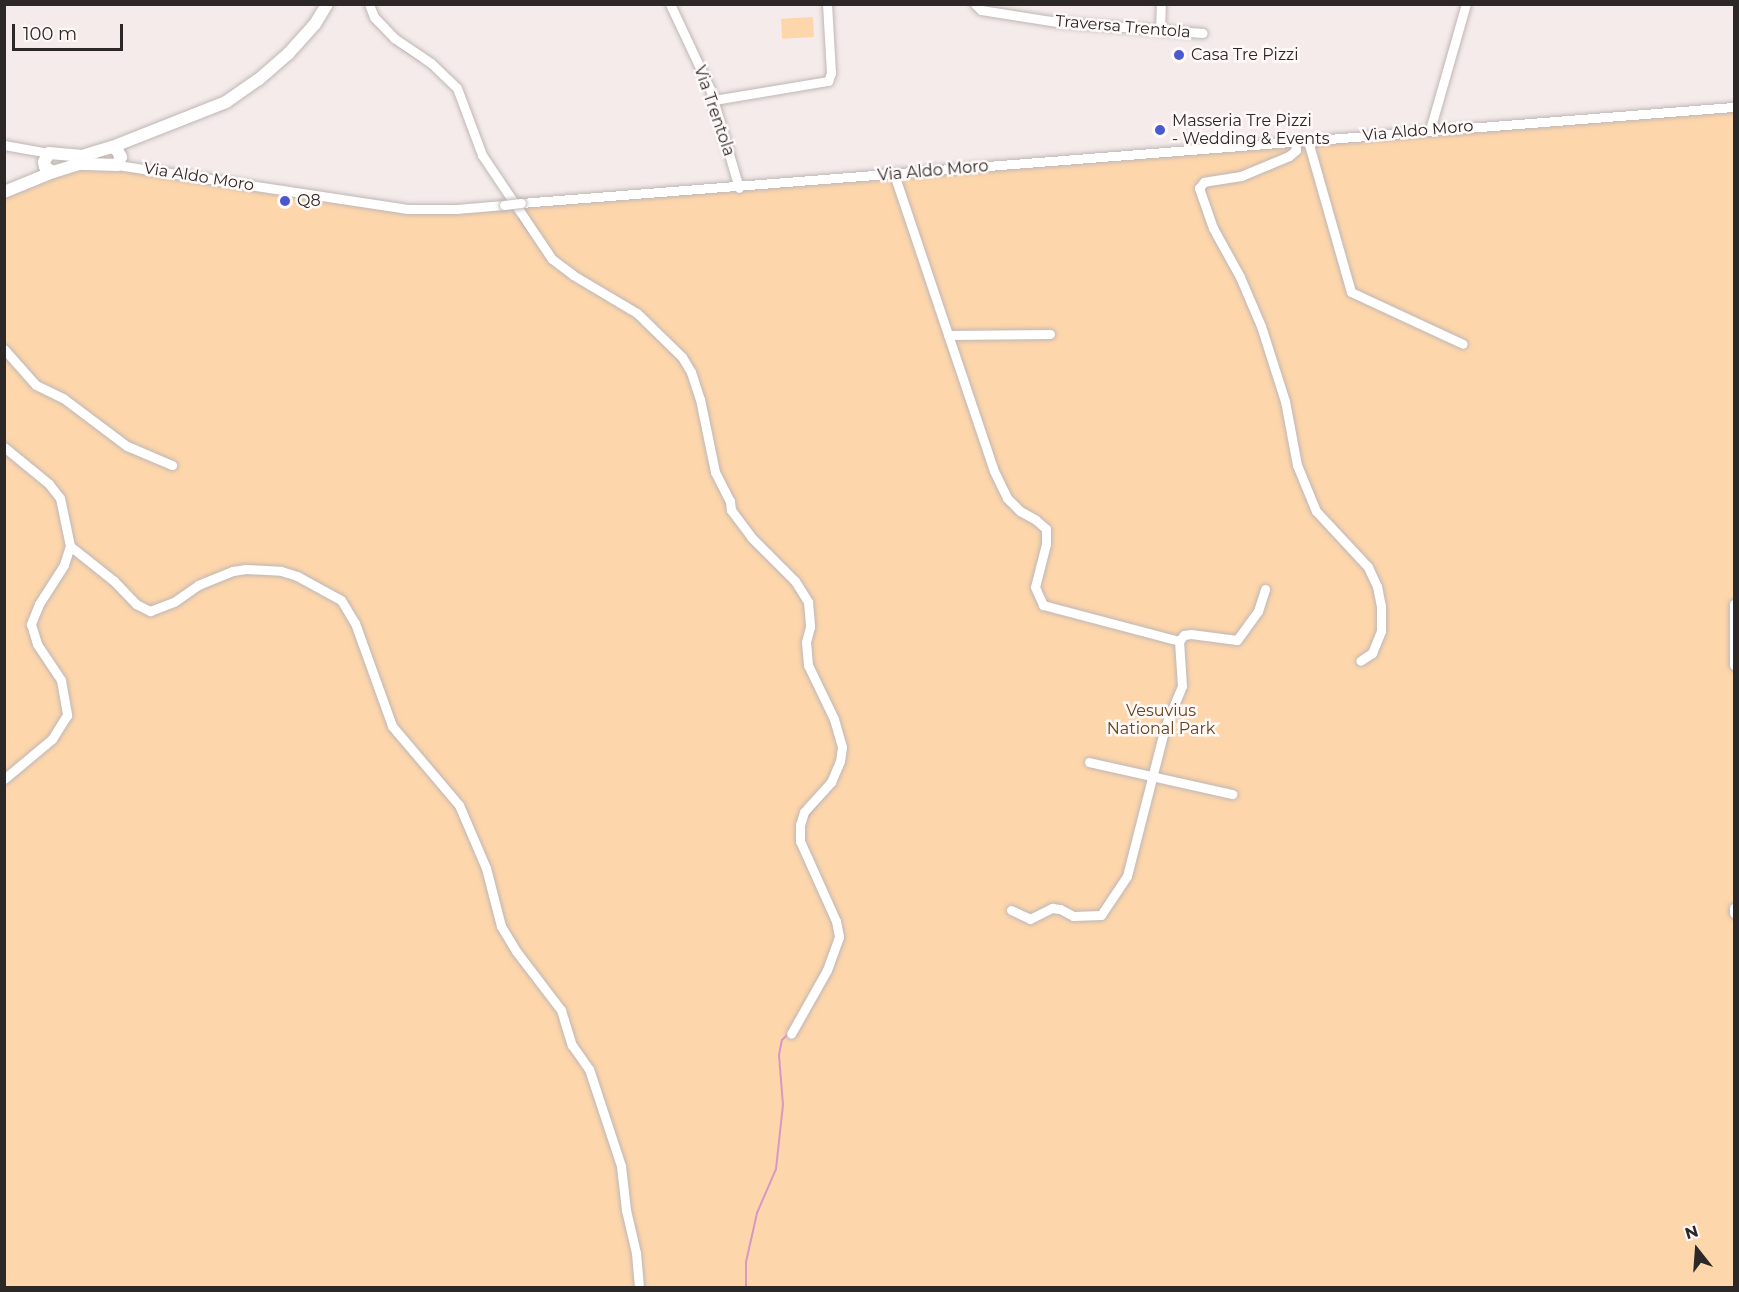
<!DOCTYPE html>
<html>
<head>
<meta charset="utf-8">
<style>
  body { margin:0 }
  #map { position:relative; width:1739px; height:1292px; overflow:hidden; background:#f4ebea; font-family:Montserrat,sans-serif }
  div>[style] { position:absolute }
  .green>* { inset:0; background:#fed6ab; transform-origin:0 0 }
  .stream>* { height:2px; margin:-1px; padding:0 1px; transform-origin:1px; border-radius:1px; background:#d798c2 }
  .roads { filter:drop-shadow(0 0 2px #bfb6b5) drop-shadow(0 0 2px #bfb6b5) }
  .minor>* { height:9px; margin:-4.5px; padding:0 4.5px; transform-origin:4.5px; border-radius:4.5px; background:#fff }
  .major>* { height:12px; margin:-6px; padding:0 6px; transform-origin:6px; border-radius:6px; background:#fff }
  .bridges { filter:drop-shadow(0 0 2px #bfb6b5) drop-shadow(0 0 2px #bfb6b5) }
  .minor-bridge>* { height:9px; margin:-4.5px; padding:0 4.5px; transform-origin:4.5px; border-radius:4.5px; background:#fff }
  .dots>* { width:16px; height:16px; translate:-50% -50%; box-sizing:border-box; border:3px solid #fff9f8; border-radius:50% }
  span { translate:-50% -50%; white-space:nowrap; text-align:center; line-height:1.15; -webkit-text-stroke:5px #fff9f8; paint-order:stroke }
  .street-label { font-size:16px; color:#2b2827 }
  .poi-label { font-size:16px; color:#2b2827 }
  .left { translate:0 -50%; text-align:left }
  .park-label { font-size:16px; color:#65441a }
  .frame { position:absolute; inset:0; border:6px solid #2b2827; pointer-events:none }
  .north { position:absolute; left:1667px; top:1220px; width:60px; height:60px; -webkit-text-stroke:4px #fff9f8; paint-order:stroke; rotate:343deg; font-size:16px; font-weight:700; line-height:24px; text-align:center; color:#2b2827 }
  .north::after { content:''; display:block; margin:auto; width:21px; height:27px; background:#2b2827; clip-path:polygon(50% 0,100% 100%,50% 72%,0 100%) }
  .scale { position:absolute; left:12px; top:24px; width:111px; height:27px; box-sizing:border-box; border:3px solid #2b2827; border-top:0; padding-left:8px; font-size:18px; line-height:21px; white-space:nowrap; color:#2b2827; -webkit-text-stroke:4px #fff9f8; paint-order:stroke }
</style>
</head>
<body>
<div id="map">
  <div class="green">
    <i style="left:813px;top:17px;width:20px;height:32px;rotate:87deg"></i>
    <i style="clip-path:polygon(1734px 104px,1734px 1287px,5px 1288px,5px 189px,111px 156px,139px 166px,405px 206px,477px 204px)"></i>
  </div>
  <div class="stream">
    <i style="left:395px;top:44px;width:30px;rotate:34deg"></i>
    <i style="left:519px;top:218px;width:18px;rotate:56deg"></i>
    <i style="left:835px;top:782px;width:12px;rotate:-66deg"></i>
    <i style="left:807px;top:817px;width:36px;rotate:-51deg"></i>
    <i style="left:746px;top:1288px;width:26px;rotate:-90deg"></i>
    <i style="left:746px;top:1262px;width:50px;rotate:-77.3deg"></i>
    <i style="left:757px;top:1213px;width:48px;rotate:-66.6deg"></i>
    <i style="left:776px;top:1169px;width:64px;rotate:-83.8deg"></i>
    <i style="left:783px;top:1105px;width:50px;rotate:-94.6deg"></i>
    <i style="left:779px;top:1055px;width:15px;rotate:-79deg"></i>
    <i style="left:782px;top:1040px;width:8px;rotate:-45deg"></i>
  </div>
  <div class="roads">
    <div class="minor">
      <i style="left:369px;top:4px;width:14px;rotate:69deg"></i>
      <i style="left:374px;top:17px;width:29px;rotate:46deg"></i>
      <i style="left:394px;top:38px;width:45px;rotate:34deg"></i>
      <i style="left:431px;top:63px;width:36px;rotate:44deg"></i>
      <i style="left:457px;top:88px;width:72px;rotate:69.5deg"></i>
      <i style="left:482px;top:155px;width:125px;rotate:56.1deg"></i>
      <i style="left:552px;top:259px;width:26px;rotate:37deg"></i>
      <i style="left:573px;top:275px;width:74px;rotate:30.7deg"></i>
      <i style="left:637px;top:313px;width:63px;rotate:44.4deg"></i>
      <i style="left:682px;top:357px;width:17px;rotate:59deg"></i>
      <i style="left:691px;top:372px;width:28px;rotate:72deg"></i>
      <i style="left:700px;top:399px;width:75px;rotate:78.4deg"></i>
      <i style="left:715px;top:472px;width:33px;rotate:63deg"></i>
      <i style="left:730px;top:501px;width:9px;rotate:84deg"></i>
      <i style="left:731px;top:510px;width:34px;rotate:53deg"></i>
      <i style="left:751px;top:537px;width:62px;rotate:45deg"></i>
      <i style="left:795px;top:581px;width:25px;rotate:58deg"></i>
      <i style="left:808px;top:602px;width:25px;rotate:85deg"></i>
      <i style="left:810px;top:627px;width:16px;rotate:105deg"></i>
      <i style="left:806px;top:642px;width:23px;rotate:85deg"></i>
      <i style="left:808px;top:665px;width:60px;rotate:64.3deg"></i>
      <i style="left:834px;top:719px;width:29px;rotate:74deg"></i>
      <i style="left:842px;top:747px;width:14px;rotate:98deg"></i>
      <i style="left:840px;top:761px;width:23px;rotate:113deg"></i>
      <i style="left:831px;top:782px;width:40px;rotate:132deg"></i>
      <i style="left:804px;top:812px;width:14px;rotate:107deg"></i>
      <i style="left:800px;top:825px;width:16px;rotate:90deg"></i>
      <i style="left:800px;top:841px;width:88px;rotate:65.8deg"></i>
      <i style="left:836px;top:921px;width:16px;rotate:79deg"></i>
      <i style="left:839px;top:937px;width:35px;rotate:110deg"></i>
      <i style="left:827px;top:970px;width:73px;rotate:119.4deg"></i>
      <i style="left:670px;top:4px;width:94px;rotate:64.8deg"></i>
      <i style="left:710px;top:89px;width:103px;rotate:73.7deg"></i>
      <i style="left:975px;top:4px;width:8px;rotate:45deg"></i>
      <i style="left:981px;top:10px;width:77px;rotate:9deg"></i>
      <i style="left:1057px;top:22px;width:146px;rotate:4.3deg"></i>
      <i style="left:1160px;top:30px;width:26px;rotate:-88deg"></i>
      <i style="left:714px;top:100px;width:116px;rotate:-9.5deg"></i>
      <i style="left:828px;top:81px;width:9px;rotate:-69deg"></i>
      <i style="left:831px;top:73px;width:69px;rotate:-93.3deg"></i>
      <i style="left:1430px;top:130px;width:131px;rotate:-74.1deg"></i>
      <i style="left:1308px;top:141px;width:157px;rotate:74.1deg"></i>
      <i style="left:1351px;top:292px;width:123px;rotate:24.9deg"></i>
      <i style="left:1295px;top:142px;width:8px;rotate:83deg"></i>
      <i style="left:1296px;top:150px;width:9px;rotate:139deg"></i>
      <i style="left:1289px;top:156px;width:52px;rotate:157.4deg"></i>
      <i style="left:1241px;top:176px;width:37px;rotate:171deg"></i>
      <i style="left:1204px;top:182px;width:8px;rotate:130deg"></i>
      <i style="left:1199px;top:188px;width:42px;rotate:70.7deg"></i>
      <i style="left:1213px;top:228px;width:56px;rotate:61.1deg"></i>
      <i style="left:1240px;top:277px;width:53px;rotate:66.8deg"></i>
      <i style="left:1261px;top:326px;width:79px;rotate:72.3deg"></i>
      <i style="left:1285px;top:401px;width:65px;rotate:79.4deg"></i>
      <i style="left:1297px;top:465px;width:50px;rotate:67.6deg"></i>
      <i style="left:1316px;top:511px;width:76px;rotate:47.1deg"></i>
      <i style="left:1368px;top:567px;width:21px;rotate:65deg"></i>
      <i style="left:1377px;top:586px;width:20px;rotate:79deg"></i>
      <i style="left:1381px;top:606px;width:25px;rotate:90deg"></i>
      <i style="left:1381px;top:631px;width:24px;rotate:112deg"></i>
      <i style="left:1372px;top:653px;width:14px;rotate:146deg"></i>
      <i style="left:4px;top:145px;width:46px;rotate:10.1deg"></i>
      <i style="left:117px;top:165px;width:294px;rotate:8.6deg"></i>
      <i style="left:408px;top:209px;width:48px"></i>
      <i style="left:456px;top:209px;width:48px;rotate:-4.8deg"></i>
      <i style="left:894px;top:174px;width:313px;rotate:71.4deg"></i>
      <i style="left:994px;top:471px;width:30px;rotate:64deg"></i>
      <i style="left:1007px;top:498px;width:18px;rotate:45deg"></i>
      <i style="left:1020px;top:511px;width:18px;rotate:29deg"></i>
      <i style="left:1036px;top:520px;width:13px;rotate:42deg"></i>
      <i style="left:1046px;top:529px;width:15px;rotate:90deg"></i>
      <i style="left:1046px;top:544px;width:44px;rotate:104.3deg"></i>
      <i style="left:1035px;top:587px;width:20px;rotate:66deg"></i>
      <i style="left:1043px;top:605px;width:141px;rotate:14.8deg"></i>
      <i style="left:1179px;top:641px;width:8px;rotate:-50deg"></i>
      <i style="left:1184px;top:635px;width:7px;rotate:-8deg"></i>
      <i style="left:1191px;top:634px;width:46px;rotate:7.4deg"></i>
      <i style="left:1237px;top:640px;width:36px;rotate:-54deg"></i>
      <i style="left:1258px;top:611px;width:23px;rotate:-72deg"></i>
      <i style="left:521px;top:203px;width:1217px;rotate:-4.53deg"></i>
      <i style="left:948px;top:335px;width:102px;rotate:-0.6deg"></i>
      <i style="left:4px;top:349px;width:48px;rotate:48.4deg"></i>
      <i style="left:36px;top:385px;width:30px;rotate:26deg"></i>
      <i style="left:63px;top:398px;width:80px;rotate:36.9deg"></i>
      <i style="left:127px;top:446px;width:49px;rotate:22.9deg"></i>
      <i style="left:4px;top:447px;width:58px;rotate:39.4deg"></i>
      <i style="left:49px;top:484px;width:18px;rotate:52deg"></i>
      <i style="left:60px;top:498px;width:49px;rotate:78.2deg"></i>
      <i style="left:70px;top:546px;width:20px;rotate:108deg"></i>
      <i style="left:64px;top:565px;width:46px;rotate:122.7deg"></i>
      <i style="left:39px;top:604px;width:22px;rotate:112deg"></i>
      <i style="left:31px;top:624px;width:21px;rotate:73deg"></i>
      <i style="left:37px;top:644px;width:43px;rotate:56.3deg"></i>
      <i style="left:61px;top:680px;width:36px;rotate:80deg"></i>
      <i style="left:67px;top:715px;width:28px;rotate:122deg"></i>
      <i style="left:52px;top:739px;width:62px;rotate:140.2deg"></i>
      <i style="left:70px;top:546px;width:56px;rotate:38.5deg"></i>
      <i style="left:114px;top:581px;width:32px;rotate:46deg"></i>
      <i style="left:136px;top:604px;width:16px;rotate:27deg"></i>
      <i style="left:150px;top:611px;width:26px;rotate:-21deg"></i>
      <i style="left:174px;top:602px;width:29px;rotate:-35deg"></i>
      <i style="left:198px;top:585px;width:38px;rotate:-22deg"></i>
      <i style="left:233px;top:571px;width:13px;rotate:-9deg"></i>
      <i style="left:246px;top:569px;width:35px;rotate:3deg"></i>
      <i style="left:281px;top:571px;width:17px;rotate:17deg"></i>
      <i style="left:297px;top:576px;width:50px;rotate:28.6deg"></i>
      <i style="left:341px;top:600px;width:27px;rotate:59deg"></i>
      <i style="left:355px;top:623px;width:109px;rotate:70.2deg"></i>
      <i style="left:392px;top:726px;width:104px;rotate:49.7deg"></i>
      <i style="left:459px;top:805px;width:69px;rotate:66.8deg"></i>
      <i style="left:486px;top:868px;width:60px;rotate:75.5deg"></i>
      <i style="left:501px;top:926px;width:29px;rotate:59deg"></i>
      <i style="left:516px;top:951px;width:74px;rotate:52.7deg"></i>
      <i style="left:561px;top:1010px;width:37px;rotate:73deg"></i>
      <i style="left:572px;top:1045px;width:29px;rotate:55deg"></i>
      <i style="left:589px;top:1069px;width:102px;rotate:71.7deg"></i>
      <i style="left:621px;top:1166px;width:44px;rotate:83.5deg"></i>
      <i style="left:626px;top:1210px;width:44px;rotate:76.9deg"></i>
      <i style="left:636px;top:1253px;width:35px;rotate:85deg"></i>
      <i style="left:1734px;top:604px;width:61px;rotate:90deg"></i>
      <i style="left:1089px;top:762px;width:147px;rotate:12.6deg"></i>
      <i style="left:1734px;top:908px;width:5px;rotate:90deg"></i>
      <i style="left:1011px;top:910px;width:21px;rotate:25deg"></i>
      <i style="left:1030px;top:919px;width:25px;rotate:-27deg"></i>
      <i style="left:1052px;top:908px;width:8px;rotate:7deg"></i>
      <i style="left:1060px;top:909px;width:15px;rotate:28deg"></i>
      <i style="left:1073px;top:916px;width:28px;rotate:-2deg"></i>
      <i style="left:1101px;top:915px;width:47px;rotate:-56.3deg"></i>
      <i style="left:1127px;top:876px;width:154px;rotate:-75.7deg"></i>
      <i style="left:1165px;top:727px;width:44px;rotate:-67.5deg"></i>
      <i style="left:1182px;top:686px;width:45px;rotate:-93.8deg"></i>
    </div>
    <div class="major">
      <i style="left:112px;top:147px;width:123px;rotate:-21.5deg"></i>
      <i style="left:226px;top:102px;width:39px;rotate:-35deg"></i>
      <i style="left:258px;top:80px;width:40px;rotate:-41deg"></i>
      <i style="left:288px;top:54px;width:40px;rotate:-48deg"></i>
      <i style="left:315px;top:24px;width:23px;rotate:-59deg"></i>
      <i style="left:112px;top:147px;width:6px;rotate:31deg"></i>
      <i style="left:117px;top:150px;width:8px;rotate:60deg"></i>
      <i style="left:121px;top:157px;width:9px;rotate:117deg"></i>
      <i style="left:117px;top:165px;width:38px;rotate:-178deg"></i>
      <i style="left:79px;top:164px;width:27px;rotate:163deg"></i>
      <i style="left:53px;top:172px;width:9px;rotate:-148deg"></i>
      <i style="left:45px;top:167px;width:5px;rotate:-101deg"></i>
      <i style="left:44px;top:162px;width:10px;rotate:-61deg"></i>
      <i style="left:49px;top:153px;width:33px;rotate:5deg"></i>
      <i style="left:82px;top:156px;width:31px;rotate:-17deg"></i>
      <i style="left:4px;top:192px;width:53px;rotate:-22.2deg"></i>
    </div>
  </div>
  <div class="bridges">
    <div class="minor-bridge">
      <i style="left:504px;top:205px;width:17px;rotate:-7deg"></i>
    </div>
  </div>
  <div class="dots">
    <i style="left:1179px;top:55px;background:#4959ce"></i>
    <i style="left:1160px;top:130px;background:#4959ce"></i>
    <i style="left:285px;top:201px;background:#4959ce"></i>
  </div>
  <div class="street-label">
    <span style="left:1123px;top:27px;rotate:5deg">Traversa Trentola</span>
    <span style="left:714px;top:111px;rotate:71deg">Via Trentola</span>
    <span style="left:1418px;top:131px;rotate:-5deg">Via Aldo Moro</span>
    <span style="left:933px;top:171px;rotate:-5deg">Via Aldo Moro</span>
    <span style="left:199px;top:177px;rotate:9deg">Via Aldo Moro</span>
  </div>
  <div class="poi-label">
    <span class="left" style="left:1191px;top:55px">Casa Tre Pizzi</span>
    <span class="left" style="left:1172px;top:130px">Masseria Tre Pizzi<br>- Wedding &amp; Events</span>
    <span class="left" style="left:297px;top:201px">Q8</span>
  </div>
  <div class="park-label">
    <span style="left:1161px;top:720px">Vesuvius<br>National Park</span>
  </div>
  <div class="frame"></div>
  <div class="north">N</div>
  <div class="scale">100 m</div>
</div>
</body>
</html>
